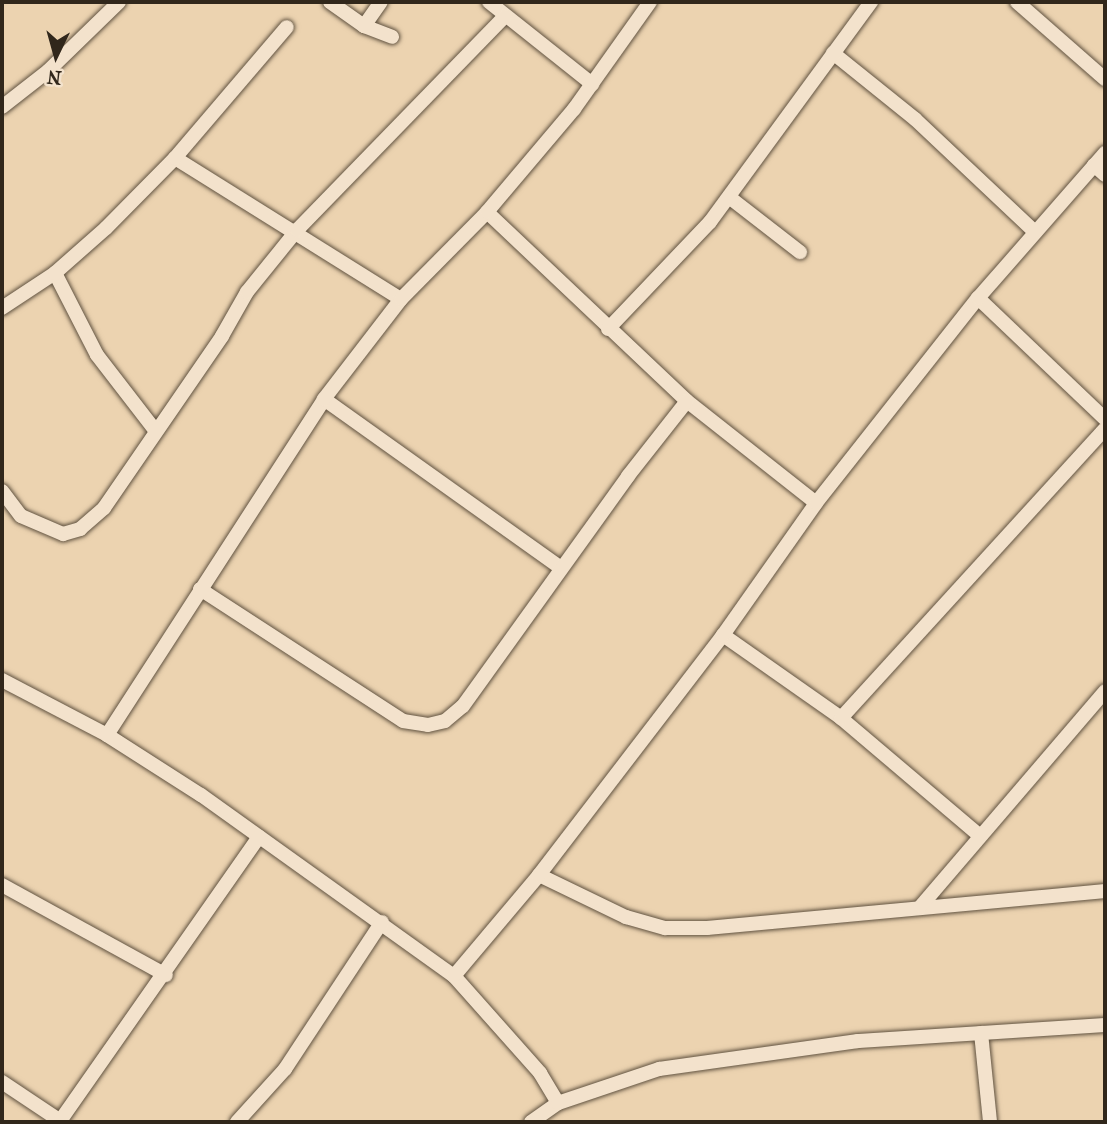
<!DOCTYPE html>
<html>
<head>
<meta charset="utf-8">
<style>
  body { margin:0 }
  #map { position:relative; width:1107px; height:1124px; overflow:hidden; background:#ecd3b0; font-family:"IM FELL French Canon",serif }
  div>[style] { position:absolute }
  .roads { filter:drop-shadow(0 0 2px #605240) drop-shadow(0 0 2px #605240) }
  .minor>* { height:14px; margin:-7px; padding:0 7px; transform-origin:7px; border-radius:7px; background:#f3e2cc }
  span { translate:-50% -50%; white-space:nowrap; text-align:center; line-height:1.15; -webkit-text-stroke:5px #f3e2cc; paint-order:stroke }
  .frame { position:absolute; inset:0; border:4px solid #31271b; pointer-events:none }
  .north { position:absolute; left:21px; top:21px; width:70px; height:70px; -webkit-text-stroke:5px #f3e2cc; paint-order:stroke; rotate:185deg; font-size:19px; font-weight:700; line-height:28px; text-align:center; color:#31271b }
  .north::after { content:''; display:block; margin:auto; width:24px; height:32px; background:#31271b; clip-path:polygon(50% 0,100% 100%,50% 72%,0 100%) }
</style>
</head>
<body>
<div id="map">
  <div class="roads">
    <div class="minor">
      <i style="left:330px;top:2px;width:42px;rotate:35.2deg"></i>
      <i style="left:364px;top:26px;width:30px;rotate:21deg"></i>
      <i style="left:489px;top:2px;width:132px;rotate:38.5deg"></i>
      <i style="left:1017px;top:2px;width:117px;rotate:41.2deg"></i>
      <i style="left:364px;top:26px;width:29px;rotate:-55deg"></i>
      <i style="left:833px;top:53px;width:105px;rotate:38.8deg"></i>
      <i style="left:915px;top:119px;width:165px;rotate:43.3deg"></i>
      <i style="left:2px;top:107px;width:58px;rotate:-38deg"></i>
      <i style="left:48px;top:71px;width:99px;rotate:-44.2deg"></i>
      <i style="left:175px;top:158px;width:266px;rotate:32deg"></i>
      <i style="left:1094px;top:165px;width:15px;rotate:42deg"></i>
      <i style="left:729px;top:197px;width:90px;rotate:37.8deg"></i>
      <i style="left:487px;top:212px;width:275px;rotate:43.4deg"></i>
      <i style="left:687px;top:401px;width:164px;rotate:38.3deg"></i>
      <i style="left:55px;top:273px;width:92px;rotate:62.9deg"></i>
      <i style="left:97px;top:355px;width:95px;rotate:52.3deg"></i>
      <i style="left:978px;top:298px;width:175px;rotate:43.6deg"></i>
      <i style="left:2px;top:308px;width:64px;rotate:-33.4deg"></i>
      <i style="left:55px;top:273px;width:68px;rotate:-41.4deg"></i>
      <i style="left:106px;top:228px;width:98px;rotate:-45.4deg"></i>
      <i style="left:175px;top:158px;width:172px;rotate:-49.5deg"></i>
      <i style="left:608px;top:329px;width:148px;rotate:-46.4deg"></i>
      <i style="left:710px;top:222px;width:273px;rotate:-53.8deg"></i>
      <i style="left:324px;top:399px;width:291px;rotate:35.5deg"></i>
      <i style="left:2px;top:491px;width:31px;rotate:53deg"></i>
      <i style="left:21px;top:516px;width:46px;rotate:23.2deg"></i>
      <i style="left:63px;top:534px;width:18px;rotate:-16deg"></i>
      <i style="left:80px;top:529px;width:32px;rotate:-41deg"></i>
      <i style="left:104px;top:508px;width:209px;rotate:-55.5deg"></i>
      <i style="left:222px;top:336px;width:51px;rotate:-60.4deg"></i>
      <i style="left:247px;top:292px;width:80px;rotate:-51.1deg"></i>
      <i style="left:297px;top:230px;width:298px;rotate:-45.8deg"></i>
      <i style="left:200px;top:589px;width:242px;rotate:33deg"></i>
      <i style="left:403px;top:721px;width:25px;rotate:9deg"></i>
      <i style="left:428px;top:725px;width:17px;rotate:-13deg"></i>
      <i style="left:445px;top:721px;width:23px;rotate:-40deg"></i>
      <i style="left:463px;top:706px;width:283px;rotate:-54.3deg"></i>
      <i style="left:628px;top:476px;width:95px;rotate:-51.8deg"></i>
      <i style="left:723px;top:635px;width:144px;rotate:35.1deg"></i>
      <i style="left:841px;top:718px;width:181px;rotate:40.3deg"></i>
      <i style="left:2px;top:680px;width:119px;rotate:27.6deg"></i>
      <i style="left:107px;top:735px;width:112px;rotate:32.6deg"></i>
      <i style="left:201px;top:795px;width:311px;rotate:35.6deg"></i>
      <i style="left:454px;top:976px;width:130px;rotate:48.4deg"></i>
      <i style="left:540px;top:1073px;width:35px;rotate:59deg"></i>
      <i style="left:841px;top:718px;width:391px;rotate:-47.6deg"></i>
      <i style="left:107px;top:735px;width:400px;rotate:-57.1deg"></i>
      <i style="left:324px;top:399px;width:126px;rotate:-52.4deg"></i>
      <i style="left:401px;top:299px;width:122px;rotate:-45.3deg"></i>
      <i style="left:487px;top:212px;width:135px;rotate:-49.8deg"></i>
      <i style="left:574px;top:109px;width:131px;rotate:-54.6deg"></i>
      <i style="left:539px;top:875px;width:97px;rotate:25.8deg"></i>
      <i style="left:626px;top:917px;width:41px;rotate:15.8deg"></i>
      <i style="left:665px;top:928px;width:42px"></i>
      <i style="left:707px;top:928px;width:400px;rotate:-5.3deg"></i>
      <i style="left:2px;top:885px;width:187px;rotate:28.8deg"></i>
      <i style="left:921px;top:906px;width:283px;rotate:-49.4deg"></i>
      <i style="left:454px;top:976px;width:132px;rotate:-49.9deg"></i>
      <i style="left:539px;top:875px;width:302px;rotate:-52.5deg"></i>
      <i style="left:723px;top:635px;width:161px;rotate:-54.8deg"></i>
      <i style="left:816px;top:503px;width:261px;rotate:-51.7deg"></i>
      <i style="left:978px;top:298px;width:193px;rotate:-48.8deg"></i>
      <i style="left:981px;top:1033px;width:89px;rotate:84.2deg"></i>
      <i style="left:2px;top:1082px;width:72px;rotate:33.7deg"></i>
      <i style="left:60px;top:1121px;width:347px;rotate:-55deg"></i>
      <i style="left:237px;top:1122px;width:72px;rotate:-47.8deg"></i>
      <i style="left:285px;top:1069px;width:176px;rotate:-56.6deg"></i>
      <i style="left:531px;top:1122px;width:33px;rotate:-35deg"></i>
      <i style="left:558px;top:1103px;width:107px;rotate:-18.6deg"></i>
      <i style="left:659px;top:1069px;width:201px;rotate:-8deg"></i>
      <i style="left:858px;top:1041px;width:248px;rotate:-3.7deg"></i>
    </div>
  </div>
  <div class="frame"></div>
  <div class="north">N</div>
</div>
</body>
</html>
